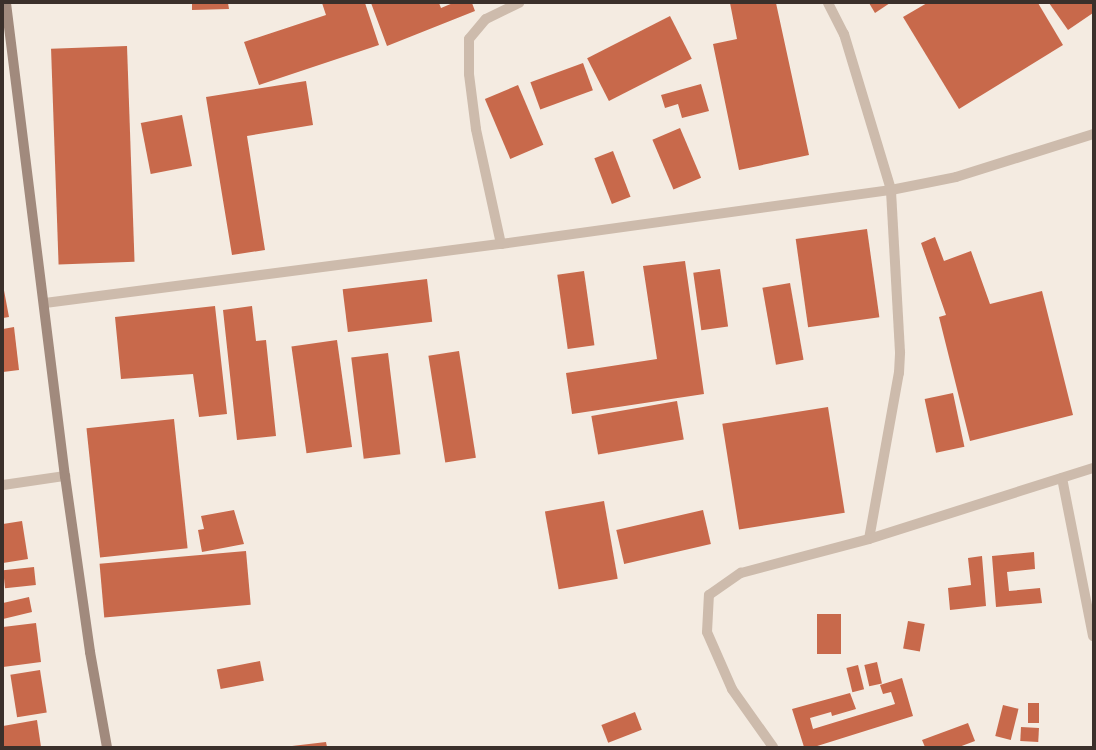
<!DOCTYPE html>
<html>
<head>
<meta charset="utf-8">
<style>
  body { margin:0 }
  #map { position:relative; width:1096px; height:750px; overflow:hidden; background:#f4ebe1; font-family:"Nunito Sans",sans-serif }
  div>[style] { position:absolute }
  .building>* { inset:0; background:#c8694b; transform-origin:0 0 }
  .lane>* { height:10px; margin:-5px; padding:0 5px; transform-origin:5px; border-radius:5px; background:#cdbbac }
  .street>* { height:10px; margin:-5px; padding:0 5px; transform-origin:5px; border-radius:5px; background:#cdbbac }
  .secondary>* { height:10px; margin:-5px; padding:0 5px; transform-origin:5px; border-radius:5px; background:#a18a7d }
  span { translate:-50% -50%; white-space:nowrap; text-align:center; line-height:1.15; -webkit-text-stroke:3px #fbf5ee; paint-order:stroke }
  .frame { position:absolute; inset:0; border:4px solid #3b302b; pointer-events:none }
</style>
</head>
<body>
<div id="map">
  <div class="building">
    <i style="clip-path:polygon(192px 3px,228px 3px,229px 9px,192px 10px)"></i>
    <i style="clip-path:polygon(322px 3px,365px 3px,379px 45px,259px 85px,244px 42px,326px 15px)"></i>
    <i style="clip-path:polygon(371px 3px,439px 3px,441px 8px,453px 3px,472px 3px,475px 11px,387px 46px)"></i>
    <i style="clip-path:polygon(730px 3px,776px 3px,809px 155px,739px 170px,713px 44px,737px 39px)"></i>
    <i style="clip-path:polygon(869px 3px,890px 3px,875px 13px)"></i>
    <i style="clip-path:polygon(927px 3px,1038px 3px,1063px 45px,959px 109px,903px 17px)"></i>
    <i style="clip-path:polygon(1049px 3px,1093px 3px,1093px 13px,1068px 30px)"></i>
    <i style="left:670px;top:16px;width:48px;height:93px;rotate:63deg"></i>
    <i style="left:127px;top:46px;width:216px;height:76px;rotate:88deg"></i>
    <i style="left:583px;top:63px;width:29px;height:56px;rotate:70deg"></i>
    <i style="clip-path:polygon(306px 81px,313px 125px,247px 136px,265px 250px,232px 255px,206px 97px)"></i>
    <i style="clip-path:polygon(701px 84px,709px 111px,682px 118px,678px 104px,665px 108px,661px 95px)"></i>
    <i style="left:518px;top:85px;width:65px;height:36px;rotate:67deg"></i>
    <i style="left:182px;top:115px;width:52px;height:42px;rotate:79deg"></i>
    <i style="left:680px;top:128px;width:54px;height:30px;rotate:67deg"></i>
    <i style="left:613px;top:151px;width:49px;height:20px;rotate:69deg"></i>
    <i style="left:867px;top:229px;width:89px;height:72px;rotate:82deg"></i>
    <i style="clip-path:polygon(935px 237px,944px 261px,971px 251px,990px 304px,1042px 291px,1073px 415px,970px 441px,939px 317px,946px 315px,921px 243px)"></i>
    <i style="clip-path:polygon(685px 261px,704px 394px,572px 414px,566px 373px,657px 359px,643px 266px)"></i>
    <i style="left:720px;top:269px;width:58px;height:27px;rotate:82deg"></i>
    <i style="left:584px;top:271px;width:75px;height:27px;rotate:82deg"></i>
    <i style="left:427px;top:279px;width:43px;height:85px;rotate:83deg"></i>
    <i style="left:790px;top:283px;width:78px;height:28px;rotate:80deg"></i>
    <i style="clip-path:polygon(3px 285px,9px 317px,3px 318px)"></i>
    <i style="clip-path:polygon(215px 306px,227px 414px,199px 417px,193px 374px,121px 379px,115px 317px)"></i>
    <i style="clip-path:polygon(252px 306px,256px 341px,266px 340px,276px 436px,237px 440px,223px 310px)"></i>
    <i style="clip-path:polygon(14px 327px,19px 370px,3px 372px,3px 329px)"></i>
    <i style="left:337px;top:340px;width:108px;height:46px;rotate:82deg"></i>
    <i style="left:459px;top:351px;width:108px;height:31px;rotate:81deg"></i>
    <i style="left:388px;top:353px;width:102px;height:37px;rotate:83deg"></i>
    <i style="left:953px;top:393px;width:55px;height:29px;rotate:78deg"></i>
    <i style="left:677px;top:401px;width:39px;height:87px;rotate:80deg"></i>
    <i style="left:828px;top:407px;width:107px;height:107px;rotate:81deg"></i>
    <i style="left:174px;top:419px;width:130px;height:88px;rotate:84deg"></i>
    <i style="left:604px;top:501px;width:79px;height:60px;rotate:80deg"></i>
    <i style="clip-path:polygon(234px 510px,244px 544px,202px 552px,198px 530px,204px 529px,201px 516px)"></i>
    <i style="left:703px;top:510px;width:35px;height:89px;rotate:77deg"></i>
    <i style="clip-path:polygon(22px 521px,28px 559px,3px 563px,3px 524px)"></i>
    <i style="left:246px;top:551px;width:54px;height:147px;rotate:85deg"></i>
    <i style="clip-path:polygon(1034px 552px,1035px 569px,1007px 572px,1009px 591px,1040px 588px,1042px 603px,996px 607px,992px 556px)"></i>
    <i style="clip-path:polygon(982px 556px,986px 606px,950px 610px,948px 588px,971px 585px,968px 558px)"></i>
    <i style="left:34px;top:567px;width:18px;height:31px;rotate:84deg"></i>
    <i style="clip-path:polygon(29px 597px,32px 612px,3px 619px,3px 603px)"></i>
    <i style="left:817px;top:614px;width:24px;height:40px"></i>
    <i style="left:908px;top:621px;width:17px;height:28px;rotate:10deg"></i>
    <i style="clip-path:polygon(36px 623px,41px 662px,3px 667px,3px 627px)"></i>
    <i style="left:260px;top:661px;width:20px;height:44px;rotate:79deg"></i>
    <i style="left:877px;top:662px;width:22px;height:13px;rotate:77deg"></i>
    <i style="left:858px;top:665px;width:25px;height:12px;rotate:76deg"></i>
    <i style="left:40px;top:670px;width:43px;height:30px;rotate:81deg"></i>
    <i style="clip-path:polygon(902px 678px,913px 716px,814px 747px,804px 747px,792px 709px,850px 693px,856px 709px,832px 716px,831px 712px,810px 718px,813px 729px,895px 704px,891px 692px,883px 694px,880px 685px)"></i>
    <i style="left:1028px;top:703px;width:11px;height:20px"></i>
    <i style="left:1003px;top:705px;width:16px;height:32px;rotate:14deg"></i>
    <i style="left:635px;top:712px;width:19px;height:36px;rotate:69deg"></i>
    <i style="clip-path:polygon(37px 720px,41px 747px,3px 747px,3px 726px)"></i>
    <i style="clip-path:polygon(968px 723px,975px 741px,959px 747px,925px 747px,922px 740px)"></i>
    <i style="left:1021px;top:727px;width:18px;height:14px;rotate:3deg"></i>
    <i style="clip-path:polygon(326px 742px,327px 747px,292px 747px,292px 746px)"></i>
  </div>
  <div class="lane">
    <i style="left:1062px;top:478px;width:161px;rotate:78.9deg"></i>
    <i style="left:869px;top:539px;width:169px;rotate:-79.8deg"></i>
    <i style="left:899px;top:373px;width:21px;rotate:-87deg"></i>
    <i style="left:900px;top:352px;width:162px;rotate:-93.2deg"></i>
    <i style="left:773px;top:747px;width:71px;rotate:-125.3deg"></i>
    <i style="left:732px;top:689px;width:62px;rotate:-113.7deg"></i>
    <i style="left:707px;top:632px;width:37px;rotate:-87deg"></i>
    <i style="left:709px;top:595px;width:39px;rotate:-35deg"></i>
    <i style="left:741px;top:573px;width:132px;rotate:-14.9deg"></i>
    <i style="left:869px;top:539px;width:235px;rotate:-17.6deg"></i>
  </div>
  <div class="street">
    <i style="left:828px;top:3px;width:35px;rotate:63deg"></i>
    <i style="left:844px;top:34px;width:163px;rotate:73.2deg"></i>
    <i style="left:501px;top:244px;width:118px;rotate:-102.3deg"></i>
    <i style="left:476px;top:129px;width:55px;rotate:-97.3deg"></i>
    <i style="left:469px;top:74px;width:35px;rotate:-90deg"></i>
    <i style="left:469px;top:39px;width:26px;rotate:-50deg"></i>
    <i style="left:486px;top:19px;width:37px;rotate:-26deg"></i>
    <i style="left:45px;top:303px;width:460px;rotate:-7.4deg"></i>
    <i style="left:501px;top:244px;width:394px;rotate:-7.9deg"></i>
    <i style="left:891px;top:190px;width:66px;rotate:-11.3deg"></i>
    <i style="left:956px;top:177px;width:144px;rotate:-17.4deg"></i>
    <i style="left:3px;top:485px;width:63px;rotate:-8.3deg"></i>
  </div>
  <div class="secondary">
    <i style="left:6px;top:3px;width:477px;rotate:82.9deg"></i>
    <i style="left:65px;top:476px;width:178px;rotate:81.9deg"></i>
    <i style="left:90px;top:652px;width:97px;rotate:79.9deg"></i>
  </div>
  <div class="frame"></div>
</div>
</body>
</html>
